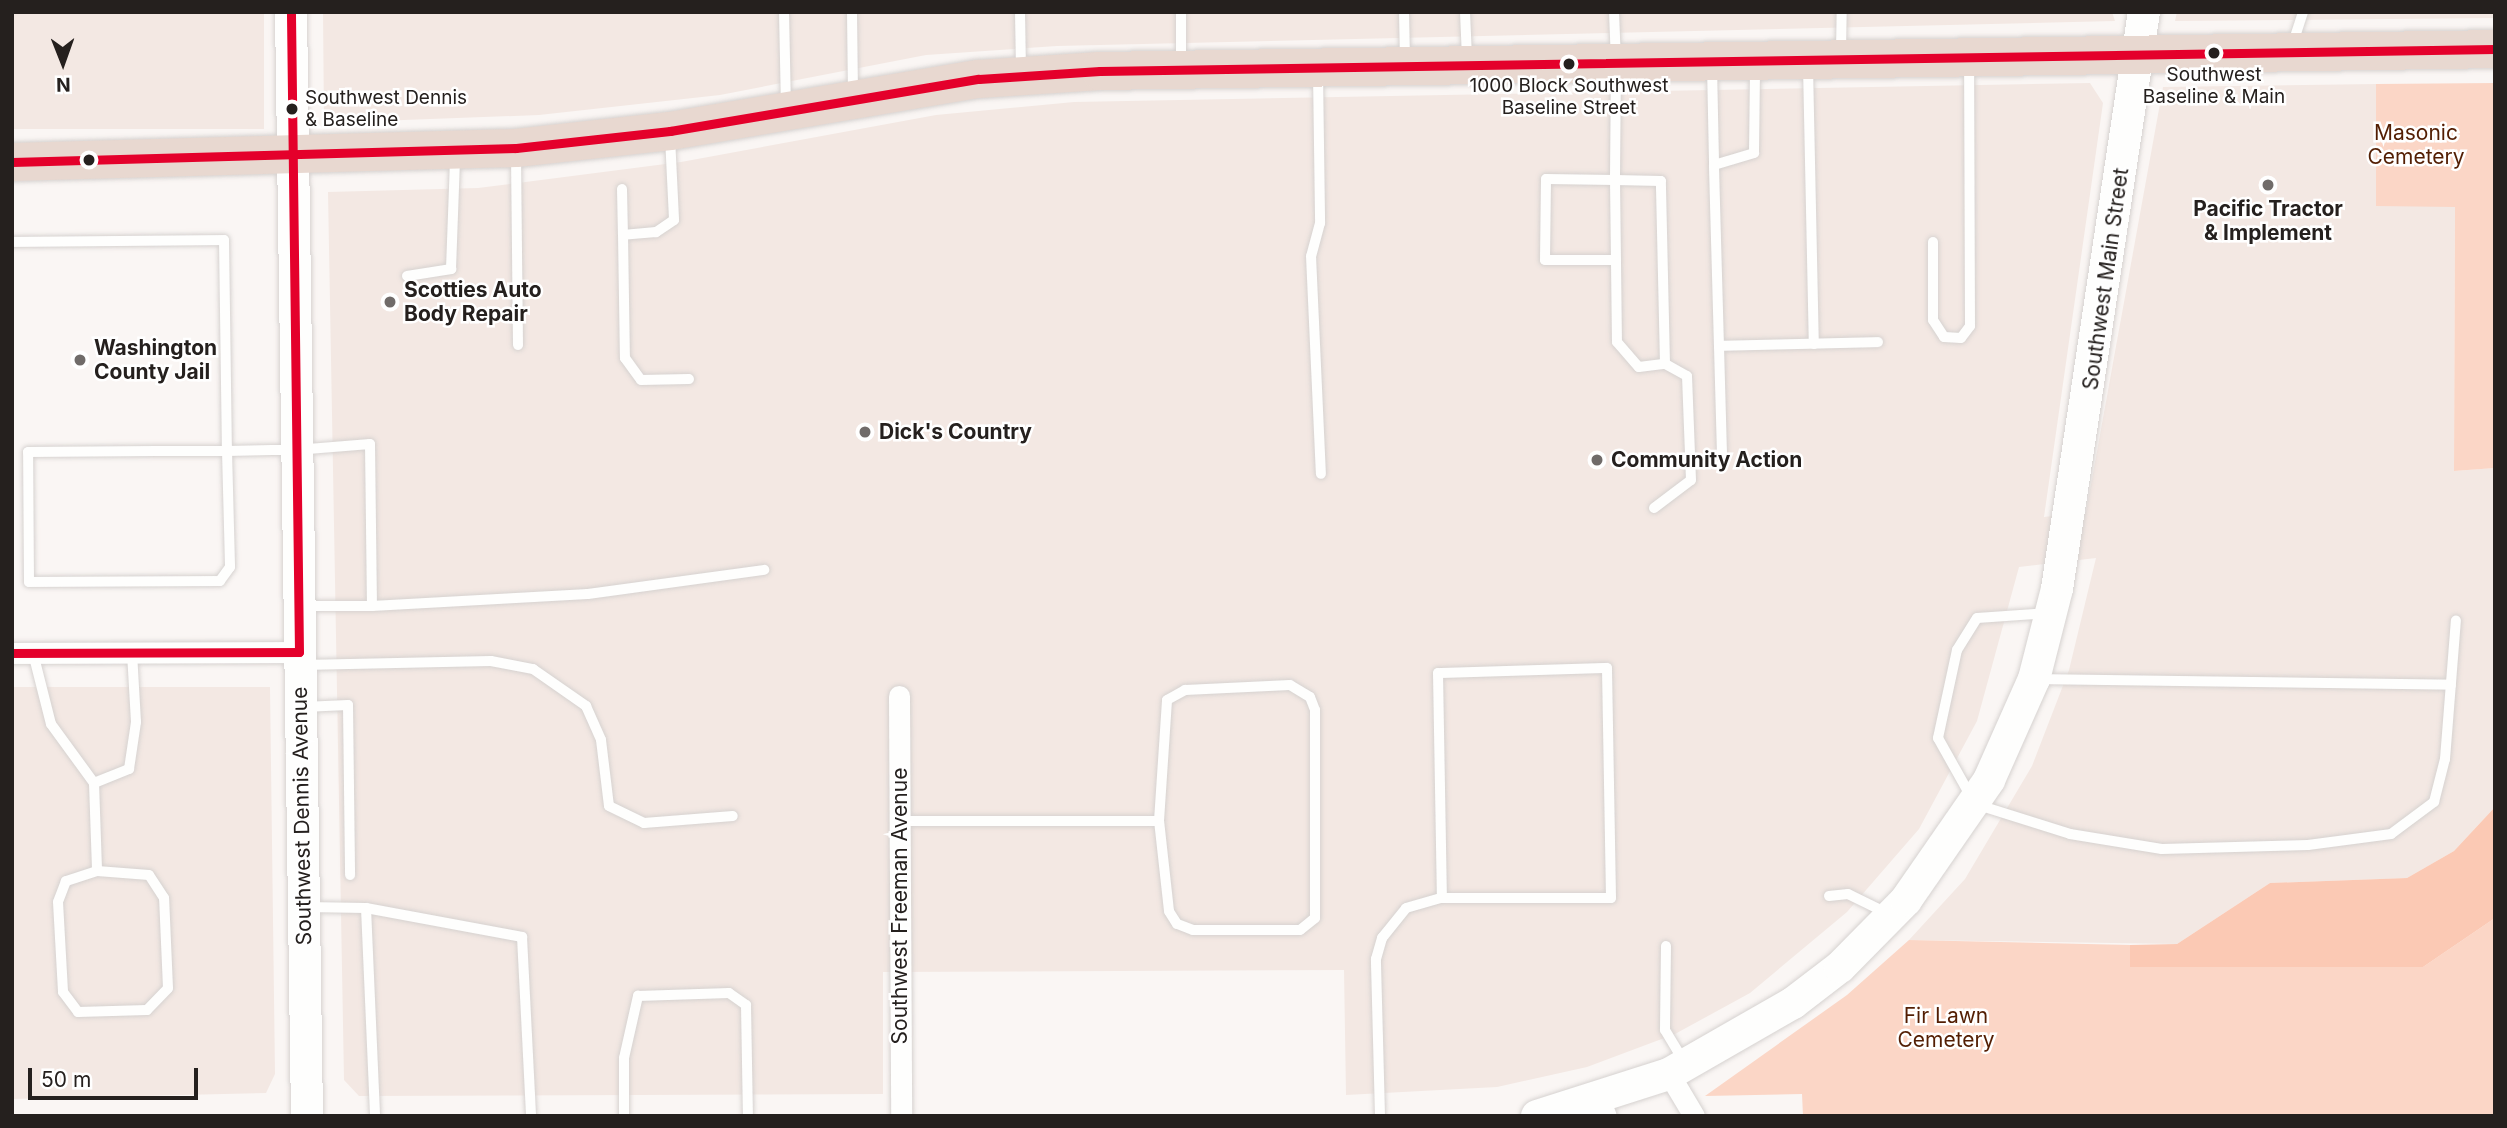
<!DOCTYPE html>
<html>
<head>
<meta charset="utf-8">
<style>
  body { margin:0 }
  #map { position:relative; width:2507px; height:1128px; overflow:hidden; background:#faf6f4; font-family:Inter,sans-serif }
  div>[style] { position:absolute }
  .built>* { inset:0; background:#f3e8e3; transform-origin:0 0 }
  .green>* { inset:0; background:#fbd6c6 }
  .forest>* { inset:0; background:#fbc9b4 }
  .roads { filter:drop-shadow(0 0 2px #d6d2d0) drop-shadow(0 0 2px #d6d2d0) }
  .lane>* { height:10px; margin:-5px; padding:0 5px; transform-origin:5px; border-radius:5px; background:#fefefd }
  .street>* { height:21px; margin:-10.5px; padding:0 10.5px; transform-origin:10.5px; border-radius:10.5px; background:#fefefd }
  .secondary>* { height:32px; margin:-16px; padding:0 16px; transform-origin:16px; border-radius:16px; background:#fefefd }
  .highway>* { height:38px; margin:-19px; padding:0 19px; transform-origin:19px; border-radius:19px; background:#e8d8d0 }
  .bus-1>* { height:9px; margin:-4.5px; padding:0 4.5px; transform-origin:4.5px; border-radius:4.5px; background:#e4002b }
  .dots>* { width:19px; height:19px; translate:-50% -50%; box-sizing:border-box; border:4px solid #fff; border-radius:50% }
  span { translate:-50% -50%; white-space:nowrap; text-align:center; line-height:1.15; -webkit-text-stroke:5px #fff; paint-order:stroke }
  .bus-label { font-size:19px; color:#25201e }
  .left { translate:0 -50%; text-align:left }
  .park-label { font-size:21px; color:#531e03 }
  .poi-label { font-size:21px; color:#25201e; font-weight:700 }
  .street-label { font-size:21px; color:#25201e }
  .frame { position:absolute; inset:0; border:14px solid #25201e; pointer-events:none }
  .north { position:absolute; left:28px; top:28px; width:70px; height:70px; -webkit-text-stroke:5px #fff; paint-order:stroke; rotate:179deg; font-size:19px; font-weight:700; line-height:28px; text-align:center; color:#25201e }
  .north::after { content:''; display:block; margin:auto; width:24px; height:32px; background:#25201e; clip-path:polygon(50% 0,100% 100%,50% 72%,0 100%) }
  .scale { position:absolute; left:28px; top:1068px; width:170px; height:32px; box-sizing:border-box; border:4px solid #25201e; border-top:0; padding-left:9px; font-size:21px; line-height:24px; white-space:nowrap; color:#25201e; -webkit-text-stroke:5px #fff; paint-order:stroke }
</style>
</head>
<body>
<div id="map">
  <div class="built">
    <i style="left:12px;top:12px;width:252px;height:117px"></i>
    <i style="clip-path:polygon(323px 12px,2112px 12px,2115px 21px,1057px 46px,926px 55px,720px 95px,539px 115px,324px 123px)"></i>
    <i style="clip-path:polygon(2177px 12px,2495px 12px,2495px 18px,2175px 21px)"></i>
    <i style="clip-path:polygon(2090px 83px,2103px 103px,2044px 517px,2086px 512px,2163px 87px,2376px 84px,2376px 206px,2455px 206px,2454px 471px,2495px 468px,2495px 807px,2454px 851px,2407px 878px,2270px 883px,2177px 944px,1909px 940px,1965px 879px,2032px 766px,2069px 670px,2096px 558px,2019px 567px,1977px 721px,1919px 829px,1847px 912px,1750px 993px,1675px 1034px,1587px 1067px,1497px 1087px,1346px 1095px,1344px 970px,883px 972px,883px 1094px,359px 1096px,344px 1080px,328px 192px,478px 188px,681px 162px,936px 115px,1074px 102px)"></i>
    <i style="clip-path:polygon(12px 687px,270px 687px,275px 1074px,266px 1093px,12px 1099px)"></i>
  </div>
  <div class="green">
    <i style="clip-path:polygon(2495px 83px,2495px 468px,2454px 471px,2455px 207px,2376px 206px,2376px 84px)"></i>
    <i style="clip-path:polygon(2495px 918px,2495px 1116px,1803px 1116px,1802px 1094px,1705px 1096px,1847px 995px,1909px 940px,2130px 945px,2130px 966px,2423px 967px)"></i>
  </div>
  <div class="forest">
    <i style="clip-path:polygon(2495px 807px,2495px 918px,2423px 967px,2130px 967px,2130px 945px,2177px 944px,2270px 883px,2407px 878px,2454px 851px)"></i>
  </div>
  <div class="roads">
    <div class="lane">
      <i style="left:784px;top:12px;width:92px;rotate:88.8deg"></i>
      <i style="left:852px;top:12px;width:83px;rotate:89.3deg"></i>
      <i style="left:1020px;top:12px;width:57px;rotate:89deg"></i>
      <i style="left:1404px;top:12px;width:46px;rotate:88.8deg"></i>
      <i style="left:1465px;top:12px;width:46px;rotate:87.5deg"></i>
      <i style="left:1614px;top:12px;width:50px;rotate:87.7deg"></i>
      <i style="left:1616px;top:62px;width:118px;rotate:90.5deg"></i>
      <i style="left:1615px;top:180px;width:162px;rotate:89.3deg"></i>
      <i style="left:1617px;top:342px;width:33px;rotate:49deg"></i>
      <i style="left:1639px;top:367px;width:26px;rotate:-7deg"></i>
      <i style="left:1665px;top:364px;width:183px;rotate:-91.3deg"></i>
      <i style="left:1661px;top:181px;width:46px;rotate:-178.8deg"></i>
      <i style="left:1615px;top:180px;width:69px;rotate:-179.2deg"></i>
      <i style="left:1546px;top:179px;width:81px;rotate:90.7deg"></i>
      <i style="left:1545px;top:260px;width:71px"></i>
      <i style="left:2292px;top:46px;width:36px;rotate:-72deg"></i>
      <i style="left:1841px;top:51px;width:39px;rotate:-89deg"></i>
      <i style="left:1181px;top:62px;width:50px;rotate:-90deg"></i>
      <i style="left:1712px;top:66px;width:99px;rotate:88.8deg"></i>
      <i style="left:1808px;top:66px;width:278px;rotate:88.8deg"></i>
      <i style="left:1318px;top:73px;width:150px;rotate:89.2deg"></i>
      <i style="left:1320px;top:223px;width:34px;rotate:105deg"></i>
      <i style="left:1311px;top:256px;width:218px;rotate:87.4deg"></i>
      <i style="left:670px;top:137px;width:83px;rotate:87.2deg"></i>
      <i style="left:674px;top:220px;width:22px;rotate:146deg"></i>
      <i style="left:656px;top:232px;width:33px;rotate:175deg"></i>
      <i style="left:623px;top:235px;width:123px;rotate:89.1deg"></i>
      <i style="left:625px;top:358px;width:27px;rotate:54deg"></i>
      <i style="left:641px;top:380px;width:48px;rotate:-1.2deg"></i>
      <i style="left:516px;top:155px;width:190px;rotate:89.4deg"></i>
      <i style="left:622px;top:189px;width:46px;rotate:88.8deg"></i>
      <i style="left:12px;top:242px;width:212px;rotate:-0.5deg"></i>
      <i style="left:224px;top:240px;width:211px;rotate:89.2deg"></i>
      <i style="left:227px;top:451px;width:116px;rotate:88.5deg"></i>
      <i style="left:230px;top:567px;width:17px;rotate:126deg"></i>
      <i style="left:220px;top:581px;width:191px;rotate:179.7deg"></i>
      <i style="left:29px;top:582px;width:130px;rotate:-90.4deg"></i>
      <i style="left:28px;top:452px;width:128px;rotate:-0.4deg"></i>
      <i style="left:156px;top:451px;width:71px"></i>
      <i style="left:227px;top:451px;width:45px;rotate:-1.3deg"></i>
      <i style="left:272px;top:450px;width:24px"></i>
      <i style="left:296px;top:450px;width:74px;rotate:-4.6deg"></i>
      <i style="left:370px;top:444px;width:162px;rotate:89.3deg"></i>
      <i style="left:372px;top:606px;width:70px;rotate:180deg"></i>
      <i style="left:1933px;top:242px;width:78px;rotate:90deg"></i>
      <i style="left:1933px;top:320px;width:20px;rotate:57deg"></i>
      <i style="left:1944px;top:337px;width:17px;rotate:3deg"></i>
      <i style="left:1961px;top:338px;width:15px;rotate:-53deg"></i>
      <i style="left:1970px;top:326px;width:263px;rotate:-90.2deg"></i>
      <i style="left:407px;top:276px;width:45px;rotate:-9deg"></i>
      <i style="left:451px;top:269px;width:111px;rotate:-87.9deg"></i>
      <i style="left:1719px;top:346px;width:159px;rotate:-1.4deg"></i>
      <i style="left:1722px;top:454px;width:289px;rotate:-91.6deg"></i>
      <i style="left:1714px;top:165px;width:42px;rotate:-16.7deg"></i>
      <i style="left:1754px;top:153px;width:87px;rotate:-89.3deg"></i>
      <i style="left:1654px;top:508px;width:46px;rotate:-37.1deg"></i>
      <i style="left:1691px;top:480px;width:104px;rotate:-92.2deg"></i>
      <i style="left:1687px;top:376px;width:25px;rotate:-151deg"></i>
      <i style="left:372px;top:606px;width:216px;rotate:-3.2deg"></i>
      <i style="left:588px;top:594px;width:178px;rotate:-7.8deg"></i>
      <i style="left:2049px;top:613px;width:72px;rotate:176deg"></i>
      <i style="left:1977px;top:618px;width:38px;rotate:122deg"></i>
      <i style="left:1957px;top:650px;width:90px;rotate:102.2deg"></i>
      <i style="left:1938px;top:738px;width:76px;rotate:60.7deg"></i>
      <i style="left:1975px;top:804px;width:100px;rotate:17.5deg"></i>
      <i style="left:2070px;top:834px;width:93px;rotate:9.3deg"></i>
      <i style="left:2162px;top:849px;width:146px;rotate:-1.6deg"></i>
      <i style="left:2308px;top:845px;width:84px;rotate:-7.5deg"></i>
      <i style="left:2391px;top:834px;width:54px;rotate:-36.7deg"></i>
      <i style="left:2434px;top:802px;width:44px;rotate:-75.7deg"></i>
      <i style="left:2445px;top:759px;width:139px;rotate:-85.5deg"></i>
      <i style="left:33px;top:653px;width:73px;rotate:75.8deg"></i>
      <i style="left:51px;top:724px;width:73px;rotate:53.9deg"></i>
      <i style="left:94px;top:783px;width:88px;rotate:88deg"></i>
      <i style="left:97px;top:871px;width:33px;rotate:162deg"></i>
      <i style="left:66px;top:881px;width:22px;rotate:111deg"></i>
      <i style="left:58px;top:902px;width:90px;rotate:86.8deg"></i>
      <i style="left:63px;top:992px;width:25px;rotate:53deg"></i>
      <i style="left:78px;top:1012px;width:69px;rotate:-1.7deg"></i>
      <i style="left:147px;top:1010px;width:30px;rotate:-46deg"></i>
      <i style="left:168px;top:988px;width:90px;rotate:-92.5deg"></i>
      <i style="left:164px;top:898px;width:27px;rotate:-123deg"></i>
      <i style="left:149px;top:875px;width:52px;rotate:-175.6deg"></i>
      <i style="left:302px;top:665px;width:189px;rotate:-1.2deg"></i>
      <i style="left:491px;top:661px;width:43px;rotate:10.8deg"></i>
      <i style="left:533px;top:669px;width:65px;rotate:34.9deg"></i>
      <i style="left:586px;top:706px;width:37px;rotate:66deg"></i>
      <i style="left:601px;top:740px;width:66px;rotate:83.1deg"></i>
      <i style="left:609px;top:806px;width:39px;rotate:26deg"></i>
      <i style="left:644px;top:823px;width:89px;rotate:-4.5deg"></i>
      <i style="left:2037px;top:679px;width:414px;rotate:0.8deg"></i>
      <i style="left:1290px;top:685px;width:23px;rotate:31deg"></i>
      <i style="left:1310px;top:697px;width:14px;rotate:69deg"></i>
      <i style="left:1315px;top:710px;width:208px;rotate:90deg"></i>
      <i style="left:1315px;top:918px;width:19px;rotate:141deg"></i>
      <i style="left:1300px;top:930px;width:107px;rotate:180deg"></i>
      <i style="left:1193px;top:930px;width:17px;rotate:-159deg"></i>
      <i style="left:1177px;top:924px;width:15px;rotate:-122deg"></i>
      <i style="left:1169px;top:911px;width:91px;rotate:-96.3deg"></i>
      <i style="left:1159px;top:821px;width:121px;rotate:-86.2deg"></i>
      <i style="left:1167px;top:700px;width:21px;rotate:-29deg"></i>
      <i style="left:1185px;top:690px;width:105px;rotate:-2.7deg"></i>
      <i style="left:303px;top:707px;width:45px;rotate:-2.5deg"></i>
      <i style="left:348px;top:705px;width:170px;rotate:89.3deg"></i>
      <i style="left:94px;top:783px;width:38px;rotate:-22deg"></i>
      <i style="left:129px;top:769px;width:48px;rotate:-81.5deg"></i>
      <i style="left:136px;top:722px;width:69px;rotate:-93.3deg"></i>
      <i style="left:900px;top:821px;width:259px"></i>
      <i style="left:1829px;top:896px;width:19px;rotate:-6deg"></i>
      <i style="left:1848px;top:894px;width:46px;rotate:26deg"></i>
      <i style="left:306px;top:907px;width:60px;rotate:1deg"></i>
      <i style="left:366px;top:908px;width:159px;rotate:10.5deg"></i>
      <i style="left:522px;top:937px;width:179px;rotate:87.1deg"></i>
      <i style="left:366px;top:908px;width:208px;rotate:87.5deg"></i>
      <i style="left:1666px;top:946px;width:84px;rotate:90.7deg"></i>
      <i style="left:1665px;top:1030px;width:39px;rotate:59deg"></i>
      <i style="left:624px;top:1116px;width:58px;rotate:-90deg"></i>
      <i style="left:624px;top:1058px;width:64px;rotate:-77.3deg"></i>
      <i style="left:638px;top:996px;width:91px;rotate:-1.9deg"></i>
      <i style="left:729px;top:993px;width:21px;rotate:35deg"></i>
      <i style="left:746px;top:1005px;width:111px;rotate:89deg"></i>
      <i style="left:1380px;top:1116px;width:157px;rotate:-91.5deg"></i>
      <i style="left:1376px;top:959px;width:22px;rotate:-74deg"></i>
      <i style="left:1382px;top:938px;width:38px;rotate:-51deg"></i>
      <i style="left:1406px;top:908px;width:37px;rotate:-16deg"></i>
      <i style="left:1442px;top:898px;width:169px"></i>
      <i style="left:1611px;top:898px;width:230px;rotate:-91deg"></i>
      <i style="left:1607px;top:668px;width:169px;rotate:178.3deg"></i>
      <i style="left:1438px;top:673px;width:225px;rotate:89deg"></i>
    </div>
    <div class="street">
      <i style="left:12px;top:653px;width:287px;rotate:-0.2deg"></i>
      <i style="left:899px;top:696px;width:420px;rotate:89.7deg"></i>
      <i style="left:1669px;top:1074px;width:49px;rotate:59.2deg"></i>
      <i style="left:1599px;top:1099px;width:18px;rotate:68deg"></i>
    </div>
    <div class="secondary">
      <i style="left:291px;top:12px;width:1104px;rotate:89.17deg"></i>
      <i style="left:1537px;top:1116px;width:139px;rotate:-17.7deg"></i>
      <i style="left:1669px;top:1074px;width:143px;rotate:-29.8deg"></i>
      <i style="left:1793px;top:1003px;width:59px;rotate:-37.5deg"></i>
      <i style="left:1840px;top:967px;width:94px;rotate:-45.4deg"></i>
      <i style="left:1906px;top:900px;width:146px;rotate:-55.3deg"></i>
      <i style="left:1989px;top:780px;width:111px;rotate:-66deg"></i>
      <i style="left:2034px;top:679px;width:93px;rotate:-75.7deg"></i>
      <i style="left:2057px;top:589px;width:584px;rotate:-81.43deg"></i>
    </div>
    <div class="highway">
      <i style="left:12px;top:162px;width:504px;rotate:-1.59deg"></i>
      <i style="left:516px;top:148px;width:155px;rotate:-6.3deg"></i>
      <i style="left:670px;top:131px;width:313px;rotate:-9.6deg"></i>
      <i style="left:979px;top:79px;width:121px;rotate:-3.8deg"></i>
      <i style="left:1100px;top:71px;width:1395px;rotate:-0.9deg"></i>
    </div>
  </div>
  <div class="bus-1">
    <i style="left:12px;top:162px;width:504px;rotate:-1.59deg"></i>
    <i style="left:516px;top:148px;width:155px;rotate:-6.3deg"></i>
    <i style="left:670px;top:131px;width:313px;rotate:-9.6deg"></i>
    <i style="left:979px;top:79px;width:121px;rotate:-3.8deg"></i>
    <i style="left:1100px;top:71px;width:1395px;rotate:-0.9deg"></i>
    <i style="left:12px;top:653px;width:287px;rotate:-0.2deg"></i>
    <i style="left:299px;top:652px;width:640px;rotate:-90.72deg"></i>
  </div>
  <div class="dots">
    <i style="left:2214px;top:53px;background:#25201e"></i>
    <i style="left:1569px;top:64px;background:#25201e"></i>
    <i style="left:292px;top:109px;background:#25201e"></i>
    <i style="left:89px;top:160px;background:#25201e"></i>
    <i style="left:2268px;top:185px;background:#706b69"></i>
    <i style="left:390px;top:302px;background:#706b69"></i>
    <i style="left:80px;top:360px;background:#706b69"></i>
    <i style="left:865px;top:432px;background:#706b69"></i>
    <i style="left:1597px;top:460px;background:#706b69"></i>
  </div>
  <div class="bus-label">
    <span style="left:2214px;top:86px">Southwest<br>Baseline &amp; Main</span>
    <span style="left:1569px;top:97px">1000 Block Southwest<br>Baseline Street</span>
    <span class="left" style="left:305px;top:109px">Southwest Dennis<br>&amp; Baseline</span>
  </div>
  <div class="park-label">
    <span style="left:2416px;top:145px">Masonic<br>Cemetery</span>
    <span style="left:1946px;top:1028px">Fir Lawn<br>Cemetery</span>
  </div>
  <div class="poi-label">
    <span style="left:2268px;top:221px">Pacific Tractor<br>&amp; Implement</span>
    <span class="left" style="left:404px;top:302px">Scotties Auto<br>Body Repair</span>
    <span class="left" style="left:94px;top:360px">Washington<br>County Jail</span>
    <span class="left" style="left:879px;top:432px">Dick's Country</span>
    <span class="left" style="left:1611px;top:460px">Community Action</span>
  </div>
  <div class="street-label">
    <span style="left:2106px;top:279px;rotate:-82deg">Southwest Main Street</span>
    <span style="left:302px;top:816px;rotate:-91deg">Southwest Dennis Avenue</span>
    <span style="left:900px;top:906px;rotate:-90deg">Southwest Freeman Avenue</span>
  </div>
  <div class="frame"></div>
  <div class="north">N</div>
  <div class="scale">50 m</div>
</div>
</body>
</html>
